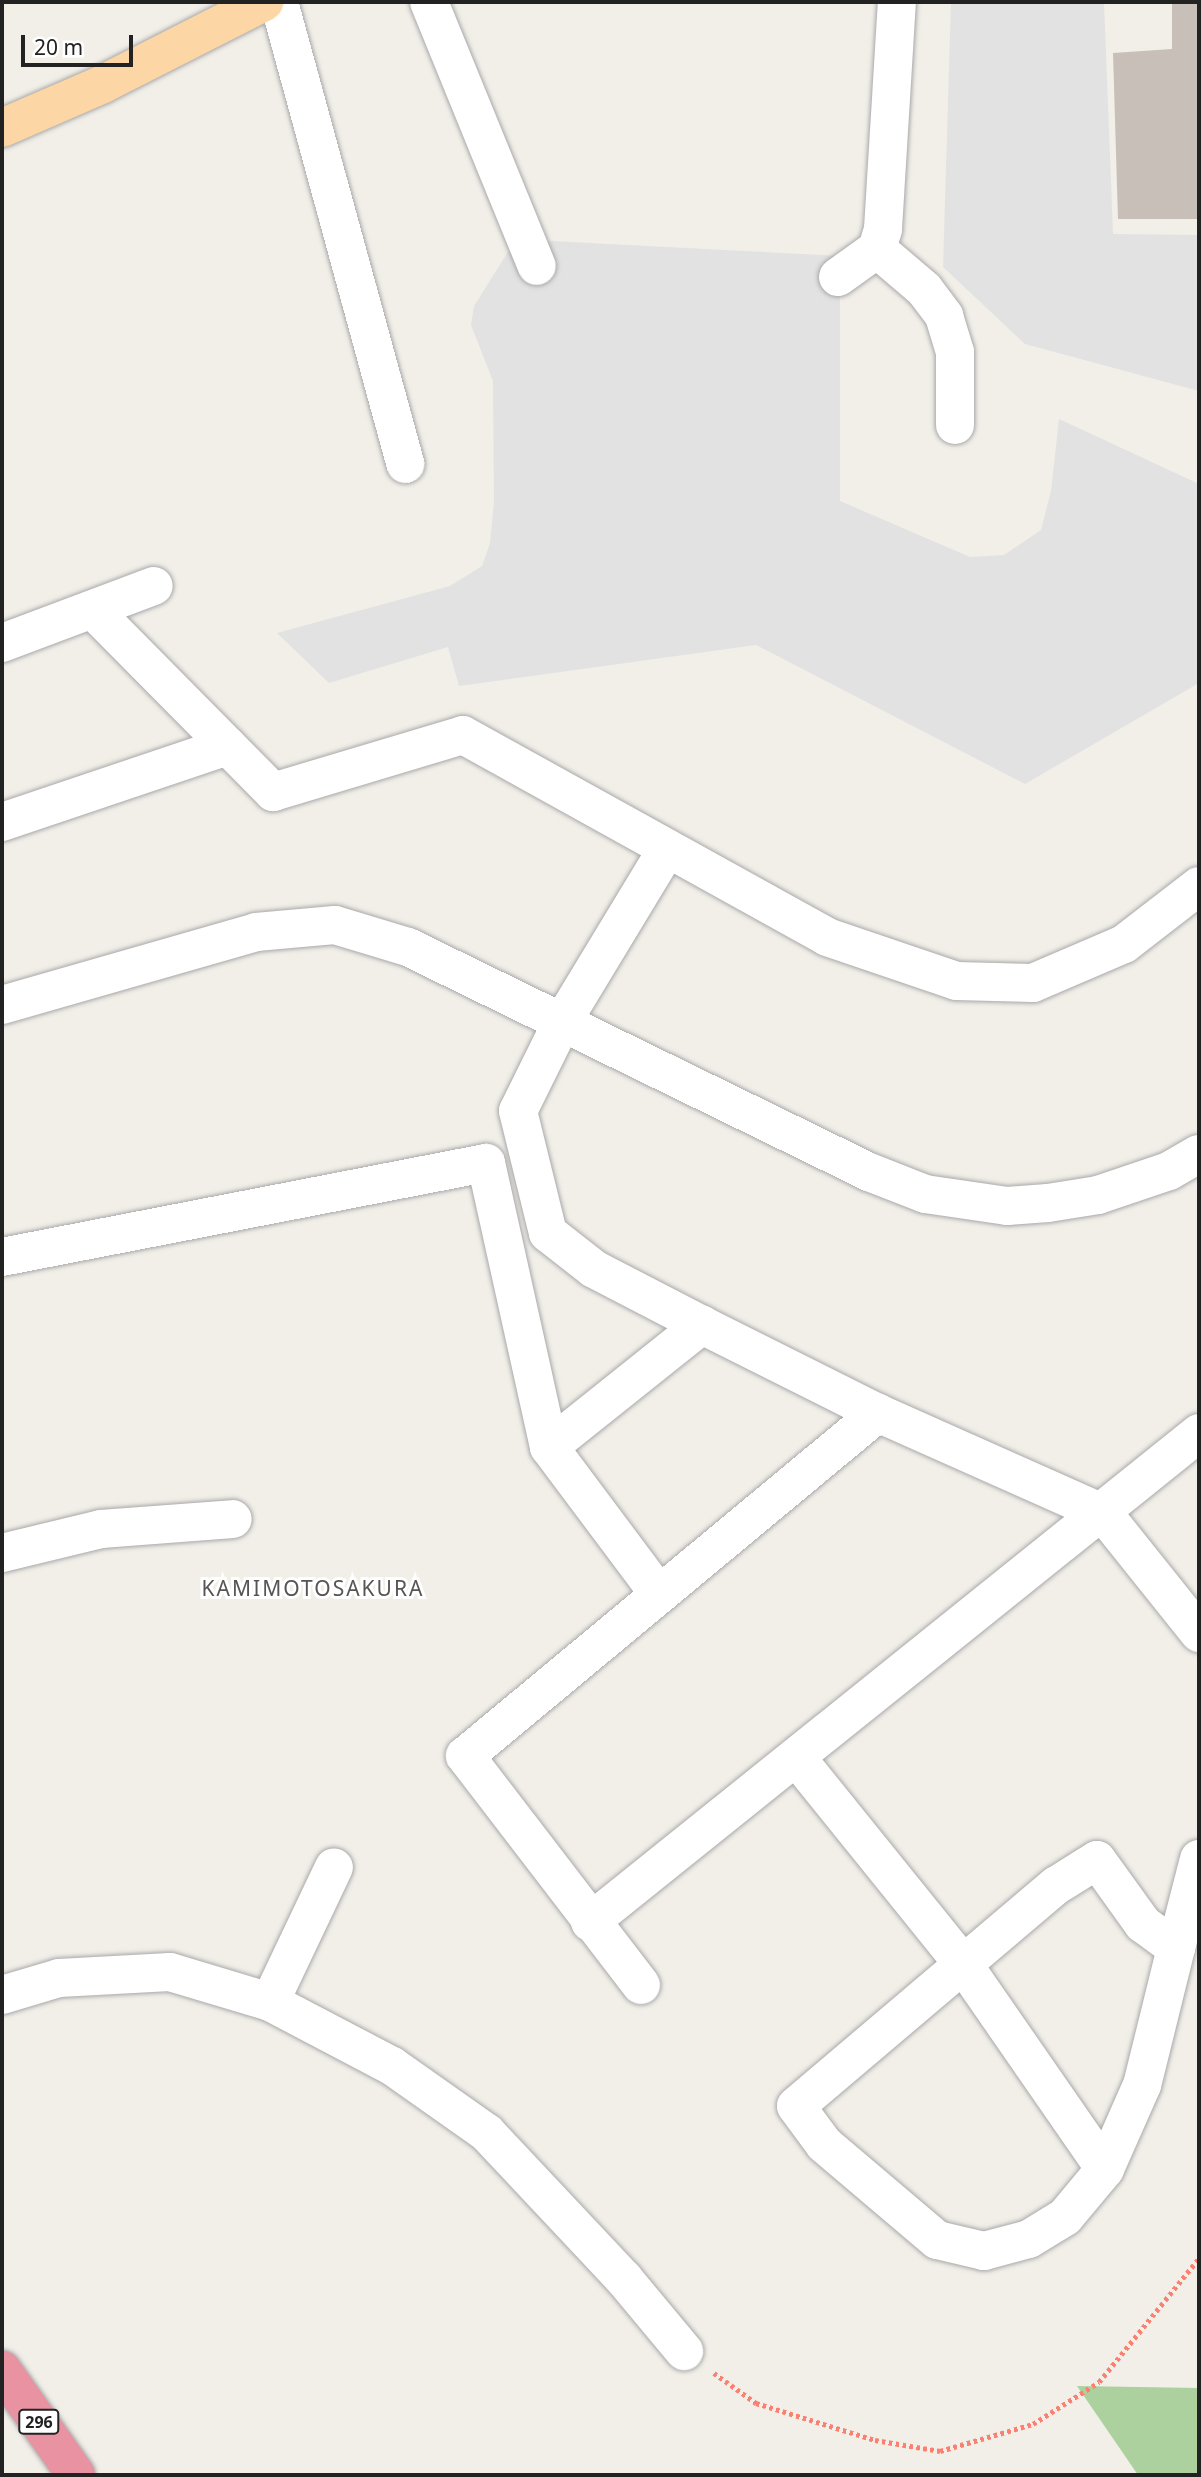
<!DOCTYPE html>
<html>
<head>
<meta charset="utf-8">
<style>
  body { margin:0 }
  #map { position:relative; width:1201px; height:2477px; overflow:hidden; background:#f2efe9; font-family:"Noto Sans",sans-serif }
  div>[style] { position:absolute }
  .forest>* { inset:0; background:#add19e }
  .parking>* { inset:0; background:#e2e2e2 }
  .building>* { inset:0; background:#c7bfb8 }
  .path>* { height:4.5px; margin-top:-2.25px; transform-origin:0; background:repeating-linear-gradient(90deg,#fa8072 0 3.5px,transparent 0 7px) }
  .roads { filter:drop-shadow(0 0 2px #a9a9a9) drop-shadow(0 0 2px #a9a9a9) }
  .minor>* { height:38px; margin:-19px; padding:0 19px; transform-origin:19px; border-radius:19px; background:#fff }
  .major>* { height:38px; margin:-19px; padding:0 19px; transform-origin:19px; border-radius:19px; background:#fcd6a4 }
  .highway>* { height:38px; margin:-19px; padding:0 19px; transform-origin:19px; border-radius:19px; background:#e892a2 }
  span { translate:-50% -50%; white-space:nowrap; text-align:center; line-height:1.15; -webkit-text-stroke:6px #fff; paint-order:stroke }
  .shield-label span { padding:2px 5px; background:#fff; border:2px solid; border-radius:5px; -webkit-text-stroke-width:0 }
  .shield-label { font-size:16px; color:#222; font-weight:700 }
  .quarter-label { font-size:21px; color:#555; letter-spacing:2px }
  .frame { position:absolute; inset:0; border:4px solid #222; pointer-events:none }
  .scale { position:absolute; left:21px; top:35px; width:112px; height:32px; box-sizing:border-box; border:4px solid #222; border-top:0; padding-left:9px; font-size:21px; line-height:24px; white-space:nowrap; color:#222; -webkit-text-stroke:5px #fff; paint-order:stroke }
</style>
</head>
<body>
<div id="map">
  <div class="forest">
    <i style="clip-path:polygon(1077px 2386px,1199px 2388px,1199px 2475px,1138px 2475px)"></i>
  </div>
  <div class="parking">
    <i style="clip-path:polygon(951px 2px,1104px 2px,1113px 234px,1199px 235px,1199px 391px,1025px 344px,943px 267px)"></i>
    <i style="clip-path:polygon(550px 241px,840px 256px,840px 501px,970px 557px,1004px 555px,1041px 530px,1051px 491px,1059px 419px,1199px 484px,1199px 683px,1025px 784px,756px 645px,459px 686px,448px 647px,329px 683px,277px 633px,450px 586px,482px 566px,490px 543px,494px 502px,493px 381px,471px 325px,474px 306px,508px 252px)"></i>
  </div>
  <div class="building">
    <i style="clip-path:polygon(1172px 2px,1199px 2px,1199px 219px,1118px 219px,1113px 53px,1172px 49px)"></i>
  </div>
  <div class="path">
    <i style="left:714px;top:2373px;width:52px;rotate:35.5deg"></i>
    <i style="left:756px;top:2403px;width:125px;rotate:17.3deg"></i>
    <i style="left:875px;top:2440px;width:66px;rotate:9.6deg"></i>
    <i style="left:940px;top:2451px;width:97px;rotate:-16.2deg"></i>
    <i style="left:1033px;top:2424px;width:78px;rotate:-32.5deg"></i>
    <i style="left:1099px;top:2382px;width:159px;rotate:-51.1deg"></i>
  </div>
  <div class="roads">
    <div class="minor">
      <i style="left:279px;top:2px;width:479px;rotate:74.7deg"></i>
      <i style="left:429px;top:2px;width:285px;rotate:67.8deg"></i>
      <i style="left:877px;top:249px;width:62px;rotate:40.4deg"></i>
      <i style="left:924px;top:289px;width:34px;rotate:53deg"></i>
      <i style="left:944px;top:316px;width:38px;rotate:73deg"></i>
      <i style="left:955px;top:352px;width:73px;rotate:90deg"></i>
      <i style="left:838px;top:277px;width:48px;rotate:-35.7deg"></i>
      <i style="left:877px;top:249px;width:21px;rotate:-73deg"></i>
      <i style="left:883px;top:229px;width:227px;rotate:-86.5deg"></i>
      <i style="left:94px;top:611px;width:255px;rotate:45.3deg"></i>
      <i style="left:273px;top:792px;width:198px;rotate:-16.7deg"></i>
      <i style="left:463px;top:735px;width:416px;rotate:29deg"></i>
      <i style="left:827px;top:937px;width:136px;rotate:18.8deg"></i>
      <i style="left:956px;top:981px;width:77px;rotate:1.5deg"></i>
      <i style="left:1033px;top:983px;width:99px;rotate:-23.2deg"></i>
      <i style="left:1124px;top:944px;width:95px;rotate:-37.7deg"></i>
      <i style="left:2px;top:643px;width:162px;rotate:-20.6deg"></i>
      <i style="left:2px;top:822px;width:238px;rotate:-18.6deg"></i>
      <i style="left:667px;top:849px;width:205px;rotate:121.2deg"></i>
      <i style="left:561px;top:1024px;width:97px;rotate:116.3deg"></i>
      <i style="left:518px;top:1111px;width:126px;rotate:76.2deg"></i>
      <i style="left:548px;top:1233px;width:58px;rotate:38deg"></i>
      <i style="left:594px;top:1269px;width:122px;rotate:27.4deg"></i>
      <i style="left:702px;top:1325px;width:197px;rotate:26.6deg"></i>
      <i style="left:878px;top:1413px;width:246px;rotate:24deg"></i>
      <i style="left:1103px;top:1513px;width:154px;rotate:51.3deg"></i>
      <i style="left:2px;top:1005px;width:264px;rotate:-16deg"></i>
      <i style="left:256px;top:932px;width:79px;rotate:-5.1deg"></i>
      <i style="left:335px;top:925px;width:76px;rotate:16.8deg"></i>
      <i style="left:408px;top:947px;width:513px;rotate:26.02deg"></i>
      <i style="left:869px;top:1172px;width:60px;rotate:21.4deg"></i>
      <i style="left:925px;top:1194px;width:83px;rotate:8.3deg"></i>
      <i style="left:1007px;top:1206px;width:41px;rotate:-4.2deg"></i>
      <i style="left:1048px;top:1203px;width:51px;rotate:-9.1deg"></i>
      <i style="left:1098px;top:1195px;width:75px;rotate:-18.7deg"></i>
      <i style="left:1169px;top:1171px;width:34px;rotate:-30deg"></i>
      <i style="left:2px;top:1257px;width:493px;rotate:-11deg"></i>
      <i style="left:486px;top:1163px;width:291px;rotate:77.5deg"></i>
      <i style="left:549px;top:1447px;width:184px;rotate:53.2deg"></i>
      <i style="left:549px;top:1447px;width:196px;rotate:-38.6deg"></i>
      <i style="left:2px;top:1553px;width:102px;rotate:-13.6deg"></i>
      <i style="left:101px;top:1529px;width:132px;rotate:-4.3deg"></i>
      <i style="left:796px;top:1757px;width:266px;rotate:51.1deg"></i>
      <i style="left:963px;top:1964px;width:249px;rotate:55.3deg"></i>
      <i style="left:1097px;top:1860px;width:79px;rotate:54.3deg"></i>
      <i style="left:1143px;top:1924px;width:41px;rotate:36deg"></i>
      <i style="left:1176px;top:1948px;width:141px;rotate:103.9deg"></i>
      <i style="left:1142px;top:2085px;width:92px;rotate:113.8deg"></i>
      <i style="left:1105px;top:2169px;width:62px;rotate:129.8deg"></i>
      <i style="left:1065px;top:2217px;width:42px;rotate:148.6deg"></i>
      <i style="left:1029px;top:2239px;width:47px;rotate:165.1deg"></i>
      <i style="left:984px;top:2251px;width:48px;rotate:-166.8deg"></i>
      <i style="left:937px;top:2240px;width:148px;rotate:-139.7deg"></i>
      <i style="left:824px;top:2144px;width:47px;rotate:-126.4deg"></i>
      <i style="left:796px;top:2106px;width:342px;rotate:-40.3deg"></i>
      <i style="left:1057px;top:1885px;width:47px;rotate:-32deg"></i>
      <i style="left:590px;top:1922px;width:781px;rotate:-38.76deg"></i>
      <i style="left:1176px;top:1948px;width:92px;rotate:-75.5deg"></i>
      <i style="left:641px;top:1985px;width:289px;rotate:-127.5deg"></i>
      <i style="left:465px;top:1756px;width:537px;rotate:-39.71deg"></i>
      <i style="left:2px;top:1995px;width:59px;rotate:-16.6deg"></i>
      <i style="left:59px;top:1978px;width:111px;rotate:-3.1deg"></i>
      <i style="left:170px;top:1972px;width:104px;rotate:16.7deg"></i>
      <i style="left:270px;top:2002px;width:138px;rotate:27.7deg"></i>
      <i style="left:392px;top:2066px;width:116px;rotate:35.2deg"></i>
      <i style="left:487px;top:2133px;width:200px;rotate:46.8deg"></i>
      <i style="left:624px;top:2279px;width:94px;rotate:50.2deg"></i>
      <i style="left:270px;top:2002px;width:149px;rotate:-64.6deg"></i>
    </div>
    <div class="major">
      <i style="left:2px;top:128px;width:110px;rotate:-23.5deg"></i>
      <i style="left:103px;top:84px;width:181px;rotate:-27deg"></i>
    </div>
    <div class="highway">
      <i style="left:2px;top:2370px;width:128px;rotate:54.8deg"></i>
    </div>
  </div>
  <div class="shield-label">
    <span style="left:39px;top:2422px">296</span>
  </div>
  <div class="quarter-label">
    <span style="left:313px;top:1588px">KAMIMOTOSAKURA</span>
  </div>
  <div class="frame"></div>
  <div class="scale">20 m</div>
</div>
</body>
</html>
